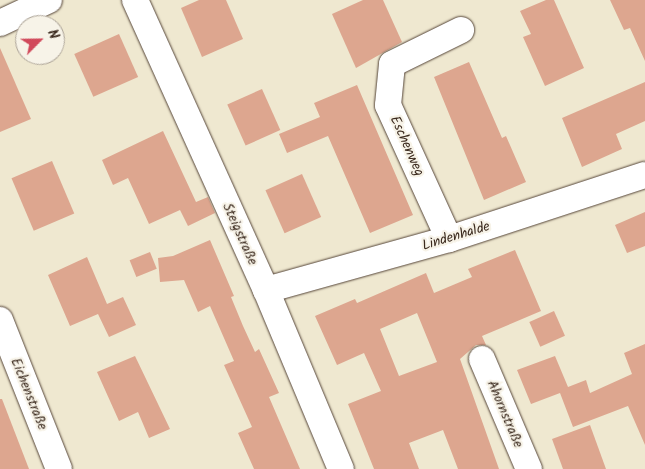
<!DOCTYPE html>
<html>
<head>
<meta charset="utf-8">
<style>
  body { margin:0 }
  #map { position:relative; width:645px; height:469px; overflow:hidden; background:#efe8d0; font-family:Kalam,sans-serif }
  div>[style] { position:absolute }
  .building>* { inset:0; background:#dda68f; transform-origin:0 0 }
  .roads { filter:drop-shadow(0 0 1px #564639) drop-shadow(0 0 1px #564639) }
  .minor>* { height:26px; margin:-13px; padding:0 13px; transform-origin:13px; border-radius:13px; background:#fff }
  span { translate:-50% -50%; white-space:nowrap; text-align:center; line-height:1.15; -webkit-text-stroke:4.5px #f7f3e8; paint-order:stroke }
  .street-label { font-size:14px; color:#3b2a1e }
  .north { position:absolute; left:15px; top:15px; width:50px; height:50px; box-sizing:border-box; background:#f7f3e8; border:1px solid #aca397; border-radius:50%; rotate:67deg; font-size:14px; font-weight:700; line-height:20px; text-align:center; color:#3b2a1e }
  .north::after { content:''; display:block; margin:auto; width:18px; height:22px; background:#d1495b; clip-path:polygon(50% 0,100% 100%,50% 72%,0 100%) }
</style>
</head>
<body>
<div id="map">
  <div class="building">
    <i style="clip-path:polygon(199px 0,226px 0,243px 39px,202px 57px,181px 8px)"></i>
    <i style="clip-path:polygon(363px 0,383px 0,402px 42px,356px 68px,332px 14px)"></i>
    <i style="clip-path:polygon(546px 0,554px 0,584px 68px,545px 86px,523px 37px,531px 34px,520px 11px)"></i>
    <i style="clip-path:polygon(610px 0,645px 0,645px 61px,630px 28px,624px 30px)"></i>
    <i style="left:119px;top:34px;width:47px;height:49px;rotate:66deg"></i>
    <i style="clip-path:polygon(0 48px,31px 119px,0 132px)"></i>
    <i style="clip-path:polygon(469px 62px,502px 138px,506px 136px,526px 182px,484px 200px,434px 77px)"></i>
    <i style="clip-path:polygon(645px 82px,645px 121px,616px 134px,622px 149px,582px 167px,562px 118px)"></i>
    <i style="clip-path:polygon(357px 85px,413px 215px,370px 233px,328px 136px,287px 153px,279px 134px,320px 117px,314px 103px)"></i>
    <i style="left:262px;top:89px;width:45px;height:38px;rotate:66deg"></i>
    <i style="clip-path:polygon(163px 131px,196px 202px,208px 197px,215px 213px,188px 226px,180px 210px,149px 224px,128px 178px,113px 185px,102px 160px)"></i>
    <i style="left:52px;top:161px;width:57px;height:44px;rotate:67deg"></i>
    <i style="left:302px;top:174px;width:47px;height:40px;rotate:66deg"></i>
    <i style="clip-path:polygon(645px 212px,645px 246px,627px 253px,615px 225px)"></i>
    <i style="clip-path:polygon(210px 240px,234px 296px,231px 297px,243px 326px,255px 352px,259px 349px,279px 393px,269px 397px,300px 469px,254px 469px,238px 433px,252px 427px,224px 365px,234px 361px,210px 306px,198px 312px,184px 280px,160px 282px,158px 258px,173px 256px)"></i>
    <i style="clip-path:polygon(evenodd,515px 250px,541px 311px,482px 336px,486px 345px,476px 345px,460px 359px,499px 469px,458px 469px,443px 430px,409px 443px,419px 469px,374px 469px,348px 404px,381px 391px,364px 353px,337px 365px,315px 316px,355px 299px,357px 303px,426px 273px,434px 293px,472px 277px,468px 269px,515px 250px,417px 313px,437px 362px,399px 376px,380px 329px,417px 313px)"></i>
    <i style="left:150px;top:252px;width:18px;height:22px;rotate:68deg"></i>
    <i style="clip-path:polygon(87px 257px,107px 304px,123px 297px,136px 325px,109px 337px,98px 314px,70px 326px,48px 275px)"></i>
    <i style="left:554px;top:311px;width:27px;height:27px;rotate:66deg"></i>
    <i style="clip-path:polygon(645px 344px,645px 445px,628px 406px,573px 427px,560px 393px,531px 404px,517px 370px,555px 356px,568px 387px,586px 380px,590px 393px,632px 374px,624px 353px)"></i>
    <i style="clip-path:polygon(135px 356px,170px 429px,149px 438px,138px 412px,119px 421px,97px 372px)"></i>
    <i style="clip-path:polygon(0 399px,2px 399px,29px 469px,0 469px)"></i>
    <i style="clip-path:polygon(590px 425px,606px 469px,563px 469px,552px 439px)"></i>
  </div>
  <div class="roads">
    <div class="minor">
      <i style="left:135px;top:0;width:318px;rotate:65.7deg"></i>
      <i style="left:266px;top:290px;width:194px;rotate:67.3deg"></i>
      <i style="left:0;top:23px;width:54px;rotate:-25.1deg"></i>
      <i style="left:449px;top:239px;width:147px;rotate:-114.5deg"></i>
      <i style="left:388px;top:105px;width:41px;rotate:-84.4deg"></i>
      <i style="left:392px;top:64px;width:77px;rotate:-26.2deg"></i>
      <i style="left:266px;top:290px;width:190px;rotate:-15.6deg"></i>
      <i style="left:449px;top:239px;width:206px;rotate:-18.1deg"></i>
      <i style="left:0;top:320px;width:160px;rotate:68.4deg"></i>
      <i style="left:482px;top:359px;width:120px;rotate:66.9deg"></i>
    </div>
  </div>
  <div class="street-label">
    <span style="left:407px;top:146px;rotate:66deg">Eschenweg</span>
    <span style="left:240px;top:234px;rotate:66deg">Steigstraße</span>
    <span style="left:456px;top:236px;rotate:-17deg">Lindenhalde</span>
    <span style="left:29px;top:394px;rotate:68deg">Eichenstraße</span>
    <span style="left:505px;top:414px;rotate:67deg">Ahornstraße</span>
  </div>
  <div class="north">N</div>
</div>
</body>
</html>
